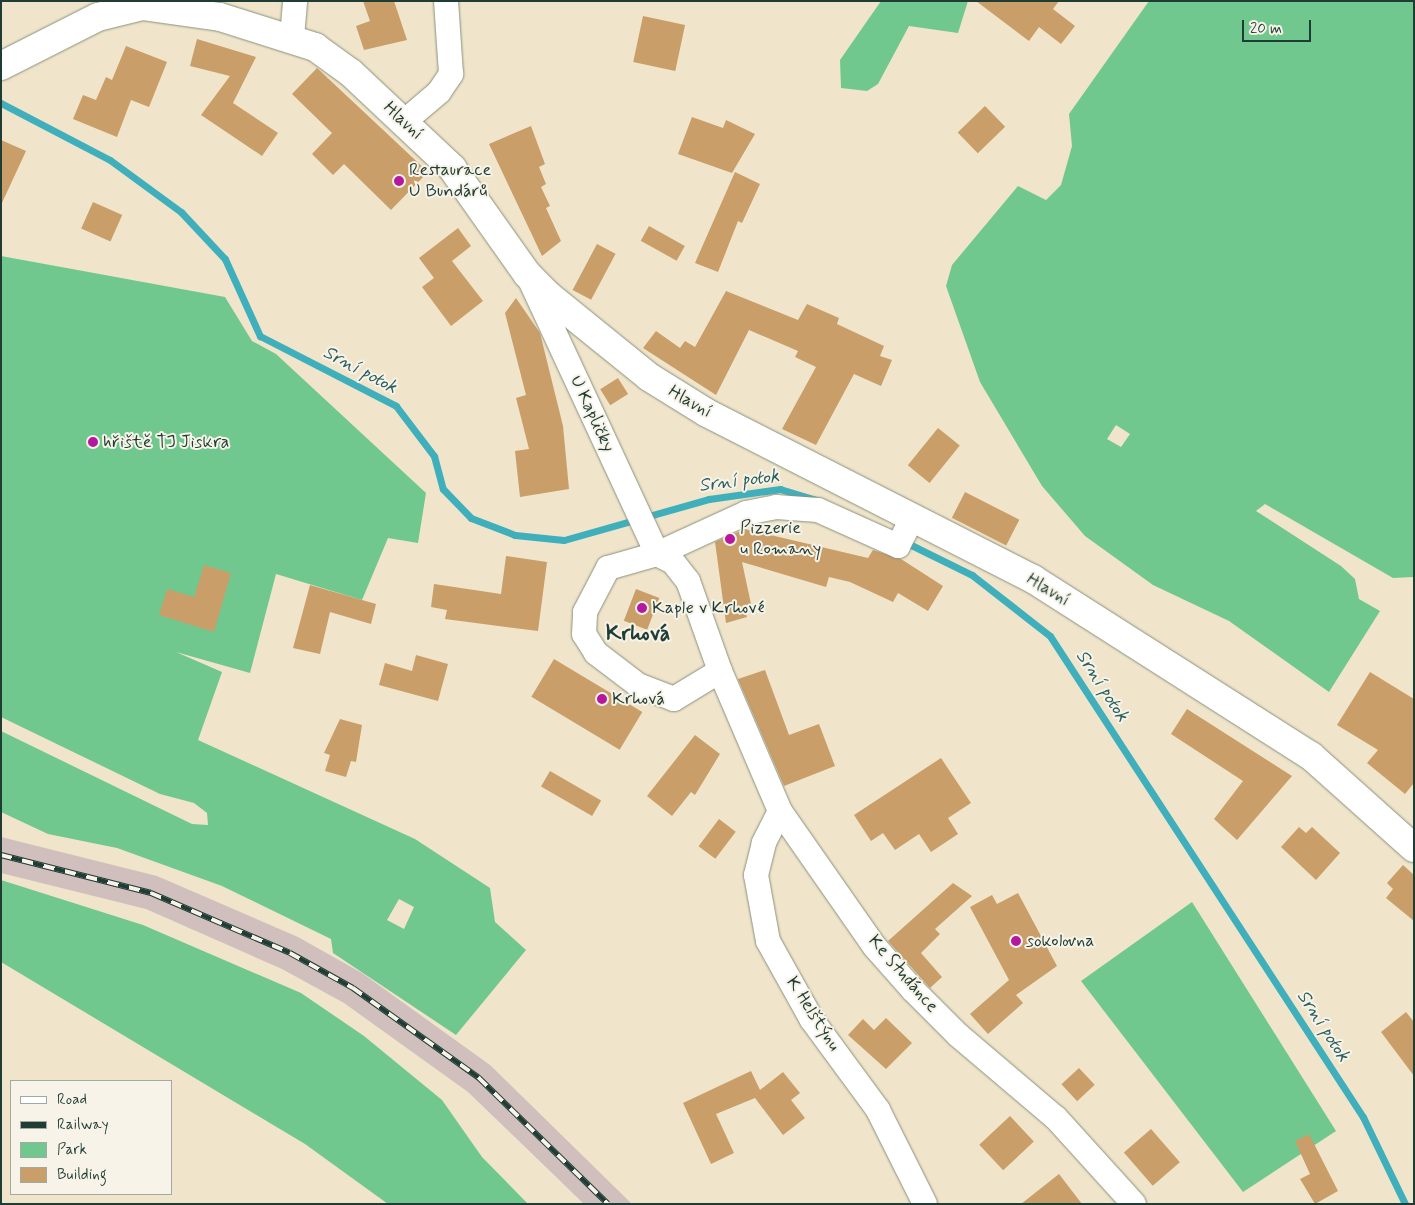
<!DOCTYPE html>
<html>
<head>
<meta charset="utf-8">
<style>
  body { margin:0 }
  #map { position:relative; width:1415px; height:1205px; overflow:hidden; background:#f0e5ca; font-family:Mynerve,sans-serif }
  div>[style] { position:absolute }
  .industrial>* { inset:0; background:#d1bfbd }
  .green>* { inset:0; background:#71c88e }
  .stream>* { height:7px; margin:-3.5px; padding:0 3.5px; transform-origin:3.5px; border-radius:3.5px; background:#40afbc }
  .building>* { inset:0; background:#c99e69; transform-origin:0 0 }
  .roads { filter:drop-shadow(0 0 1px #88917f) drop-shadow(0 0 1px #88917f) }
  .minor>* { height:24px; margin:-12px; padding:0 12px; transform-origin:12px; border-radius:12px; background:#fff }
  .tertiary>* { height:28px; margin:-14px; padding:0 14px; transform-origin:14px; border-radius:14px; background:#fff }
  .rail>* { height:5.5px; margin-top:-2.75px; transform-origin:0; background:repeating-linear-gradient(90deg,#f7f3e8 0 11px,#1f3d34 0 22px); box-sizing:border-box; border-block:1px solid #1f3d34 }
  .dots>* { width:14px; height:14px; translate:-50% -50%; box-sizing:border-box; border:2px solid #f7f3e8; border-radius:50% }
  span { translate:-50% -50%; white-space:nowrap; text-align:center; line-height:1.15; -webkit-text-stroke:4px #f7f3e8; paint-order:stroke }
  .street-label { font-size:18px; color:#1f3d34 }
  .poi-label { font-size:18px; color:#1f3d34 }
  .left { translate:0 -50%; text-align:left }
  .water-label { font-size:19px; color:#295f5d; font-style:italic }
  .district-label { font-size:22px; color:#1f3d34; font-weight:700 }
  .frame { position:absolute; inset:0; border:2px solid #1f3d34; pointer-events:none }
  .legend { position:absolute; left:10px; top:1080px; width:162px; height:115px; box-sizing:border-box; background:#f7f3e8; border:1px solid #a1aaa0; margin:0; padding:6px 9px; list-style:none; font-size:15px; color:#1f3d34 }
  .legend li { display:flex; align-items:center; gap:10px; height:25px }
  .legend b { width:25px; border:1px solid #a1aaa0 }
  .scale { position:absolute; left:1242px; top:20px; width:69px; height:22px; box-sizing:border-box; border:2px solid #1f3d34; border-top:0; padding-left:6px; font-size:15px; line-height:18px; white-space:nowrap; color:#1f3d34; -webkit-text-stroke:4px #f7f3e8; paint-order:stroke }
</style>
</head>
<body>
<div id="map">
  <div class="industrial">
    <i style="clip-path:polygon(1px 837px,157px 876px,298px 937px,362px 973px,490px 1065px,632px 1204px,584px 1204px,468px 1092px,344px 1003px,282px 969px,146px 909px,1px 873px)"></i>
  </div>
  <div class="green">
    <i style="clip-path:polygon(881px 1px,968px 1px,958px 33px,909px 26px,878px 84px,867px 91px,841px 88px,840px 60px)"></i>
    <i style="clip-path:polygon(evenodd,1149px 1px,1414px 1px,1414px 577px,1393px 578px,1265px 504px,1256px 511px,1341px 566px,1355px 579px,1359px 599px,1380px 611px,1329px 692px,1229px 621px,1153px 585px,1085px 536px,1042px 486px,980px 382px,946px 286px,952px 265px,1018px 186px,1046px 200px,1061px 185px,1072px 146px,1069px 114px,1149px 1px,1116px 425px,1130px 434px,1121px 447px,1107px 439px,1116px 425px)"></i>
    <i style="clip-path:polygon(evenodd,1px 256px,225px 297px,252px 341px,276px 354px,426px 493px,418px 543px,388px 538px,362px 600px,276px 574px,250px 673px,176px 652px,222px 672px,198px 740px,415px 839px,490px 888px,495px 922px,526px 950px,456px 1035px,333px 953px,331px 939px,222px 886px,117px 848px,48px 834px,1px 812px,1px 731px,192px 824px,208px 825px,207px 813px,194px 803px,160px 794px,1px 717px,1px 256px,399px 899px,414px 907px,404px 929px,387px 920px,399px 899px)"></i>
    <i style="clip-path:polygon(1px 880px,143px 925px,301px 993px,364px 1036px,442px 1100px,482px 1157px,528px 1204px,388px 1204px,305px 1144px,1px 962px)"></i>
    <i style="clip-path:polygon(1192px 902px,1336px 1131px,1243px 1192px,1081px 981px)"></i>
  </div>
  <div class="stream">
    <i style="left:1px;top:103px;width:123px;rotate:27.6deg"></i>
    <i style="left:110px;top:160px;width:88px;rotate:36.2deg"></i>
    <i style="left:181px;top:212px;width:64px;rotate:46.9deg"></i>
    <i style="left:225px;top:259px;width:85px;rotate:65.6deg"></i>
    <i style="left:260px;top:336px;width:153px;rotate:27.2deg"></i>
    <i style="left:396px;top:406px;width:63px;rotate:52.8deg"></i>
    <i style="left:434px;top:456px;width:34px;rotate:75deg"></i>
    <i style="left:443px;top:489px;width:40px;rotate:46deg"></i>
    <i style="left:471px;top:518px;width:47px;rotate:21.1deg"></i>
    <i style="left:515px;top:535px;width:49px;rotate:5.8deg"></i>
    <i style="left:564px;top:540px;width:151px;rotate:-15.8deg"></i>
    <i style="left:709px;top:499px;width:72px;rotate:-8deg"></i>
    <i style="left:780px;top:489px;width:39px;rotate:17deg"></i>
    <i style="left:905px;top:542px;width:75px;rotate:26.2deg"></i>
    <i style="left:972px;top:575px;width:99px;rotate:38deg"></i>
    <i style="left:1050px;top:636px;width:574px;rotate:56.95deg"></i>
    <i style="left:1363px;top:1117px;width:97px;rotate:64.2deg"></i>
  </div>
  <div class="building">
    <i style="clip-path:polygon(363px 1px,394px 1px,407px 40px,364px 50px,356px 26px,370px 21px)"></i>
    <i style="clip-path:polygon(976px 1px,1059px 1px,1053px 9px,1075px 26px,1061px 44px,1039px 27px,1029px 41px)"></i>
    <i style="left:643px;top:16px;width:43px;height:47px;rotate:12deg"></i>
    <i style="clip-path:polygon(197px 39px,256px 57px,233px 103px,278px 133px,262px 156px,201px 115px,230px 76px,190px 66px)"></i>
    <i style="clip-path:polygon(126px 46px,167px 62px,149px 107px,131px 100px,117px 137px,73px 119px,83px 95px,96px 100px,106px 77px,112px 80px)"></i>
    <i style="clip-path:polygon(317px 68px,428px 172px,391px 210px,344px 164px,333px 175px,312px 154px,332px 133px,292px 94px)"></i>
    <i style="left:985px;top:106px;width:29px;height:38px;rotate:46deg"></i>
    <i style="clip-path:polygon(692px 117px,723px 128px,726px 120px,755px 134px,732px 173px,678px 154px)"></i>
    <i style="clip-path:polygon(531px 126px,545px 164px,539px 167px,546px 184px,541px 187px,550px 206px,546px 208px,561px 241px,542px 256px,489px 144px)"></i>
    <i style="clip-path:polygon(1px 140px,26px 151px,1px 205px)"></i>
    <i style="clip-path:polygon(735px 172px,760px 184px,742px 223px,738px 221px,718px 272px,695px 263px)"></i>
    <i style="left:93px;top:202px;width:32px;height:29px;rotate:24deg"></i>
    <i style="left:649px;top:226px;width:41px;height:17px;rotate:29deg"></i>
    <i style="clip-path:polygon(458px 228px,471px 246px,452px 261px,483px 301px,451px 326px,422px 287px,434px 278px,419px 258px)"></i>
    <i style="left:597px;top:244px;width:21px;height:52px;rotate:28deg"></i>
    <i style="clip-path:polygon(726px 291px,798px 320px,807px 304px,839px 318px,837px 324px,884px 346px,880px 356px,892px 360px,881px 386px,854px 374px,816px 445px,782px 429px,816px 367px,795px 357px,798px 351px,749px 330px,716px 395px,643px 348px,656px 331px,680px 348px,685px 341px,695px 347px)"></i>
    <i style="clip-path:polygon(516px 298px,540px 333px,563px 426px,569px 489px,520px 497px,515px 451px,529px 449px,516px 398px,526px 395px,505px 313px)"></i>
    <i style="left:618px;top:378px;width:19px;height:21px;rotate:58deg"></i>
    <i style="left:938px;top:428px;width:28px;height:48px;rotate:39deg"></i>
    <i style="left:965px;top:492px;width:61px;height:29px;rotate:27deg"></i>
    <i style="clip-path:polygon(745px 529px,868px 558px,873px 550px,901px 559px,943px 586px,928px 611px,898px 593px,893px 602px,850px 582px,829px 577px,826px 587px,742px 562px,751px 604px,744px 606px,747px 617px,726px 623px,715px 542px)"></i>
    <i style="clip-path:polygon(506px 556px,547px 562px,538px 631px,445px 619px,447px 610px,431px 607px,434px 584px,501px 594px)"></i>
    <i style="clip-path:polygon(204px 565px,231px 573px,214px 632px,159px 615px,167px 589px,194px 597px)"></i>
    <i style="clip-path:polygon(310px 585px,376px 604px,371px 624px,330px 612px,320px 654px,293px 648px)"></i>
    <i style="left:636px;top:589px;width:25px;height:34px;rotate:21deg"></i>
    <i style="clip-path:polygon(416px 655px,448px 664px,438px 701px,379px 685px,385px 663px,412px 671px)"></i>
    <i style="left:554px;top:659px;width:103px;height:44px;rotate:31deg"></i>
    <i style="clip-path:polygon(765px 670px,789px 735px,819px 724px,835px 766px,784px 786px,738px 679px)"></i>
    <i style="clip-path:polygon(1370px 672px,1414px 699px,1414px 783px,1405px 794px,1367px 763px,1378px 750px,1337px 725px)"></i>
    <i style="clip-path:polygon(1187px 709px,1292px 776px,1237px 840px,1214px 819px,1243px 781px,1171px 734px)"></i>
    <i style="clip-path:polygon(340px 719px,362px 725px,356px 762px,351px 761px,346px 777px,325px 771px,330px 755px,324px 753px)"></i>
    <i style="clip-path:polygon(695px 735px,720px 754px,695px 795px,691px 792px,672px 816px,647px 796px)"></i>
    <i style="clip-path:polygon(941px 758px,971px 803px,948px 818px,958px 834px,931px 852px,919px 834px,895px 850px,883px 833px,871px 841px,854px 815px)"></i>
    <i style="left:550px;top:771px;width:59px;height:18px;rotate:30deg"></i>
    <i style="left:719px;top:819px;width:21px;height:34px;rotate:37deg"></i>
    <i style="clip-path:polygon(1299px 827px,1306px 833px,1312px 827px,1340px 853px,1316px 880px,1281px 847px)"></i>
    <i style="clip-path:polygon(1403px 865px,1414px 875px,1414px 921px,1386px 898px,1393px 889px,1387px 883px)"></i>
    <i style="clip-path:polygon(953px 883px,972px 896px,935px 929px,940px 934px,921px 953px,942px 977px,930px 988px,888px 941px)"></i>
    <i style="clip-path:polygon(1018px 893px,1057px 966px,1016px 995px,1023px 1003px,988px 1034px,970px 1014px,1009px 980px,970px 907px,992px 895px,997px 904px)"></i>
    <i style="clip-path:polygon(1406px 1012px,1414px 1022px,1414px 1076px,1381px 1032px)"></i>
    <i style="clip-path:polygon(886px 1018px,912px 1043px,886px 1069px,848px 1035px,863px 1019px,874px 1030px)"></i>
    <i style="left:1079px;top:1068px;width:23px;height:24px;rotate:47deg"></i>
    <i style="clip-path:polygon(751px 1071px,760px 1090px,783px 1072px,800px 1093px,791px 1100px,805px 1118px,783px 1135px,755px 1098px,716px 1114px,734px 1153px,711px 1164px,683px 1103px)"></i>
    <i style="left:1010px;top:1116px;width:35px;height:42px;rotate:47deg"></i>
    <i style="left:1151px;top:1129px;width:44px;height:36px;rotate:49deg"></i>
    <i style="clip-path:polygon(1309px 1134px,1338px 1191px,1315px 1204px,1300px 1179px,1310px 1174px,1295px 1141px)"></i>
    <i style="clip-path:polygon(1059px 1174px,1082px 1204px,1021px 1204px)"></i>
  </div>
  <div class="roads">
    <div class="minor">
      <i style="left:292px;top:37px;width:36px;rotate:-85deg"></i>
      <i style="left:405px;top:121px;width:45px;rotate:-40.5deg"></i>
      <i style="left:439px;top:92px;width:22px;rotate:-56deg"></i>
      <i style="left:451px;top:74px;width:73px;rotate:-93.9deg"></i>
      <i style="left:530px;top:280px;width:302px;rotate:65.1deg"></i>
      <i style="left:657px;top:554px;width:18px;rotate:27deg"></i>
      <i style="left:673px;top:562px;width:24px;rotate:52deg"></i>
      <i style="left:688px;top:581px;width:96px;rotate:70.4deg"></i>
      <i style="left:720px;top:671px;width:152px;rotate:66.8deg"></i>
      <i style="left:780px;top:811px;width:166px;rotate:55.1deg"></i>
      <i style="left:875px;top:947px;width:57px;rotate:48.5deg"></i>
      <i style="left:913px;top:990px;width:64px;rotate:45deg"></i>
      <i style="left:958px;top:1035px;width:128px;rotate:40.3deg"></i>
      <i style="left:1056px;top:1118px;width:116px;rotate:47.8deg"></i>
      <i style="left:720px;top:671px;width:54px;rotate:148.7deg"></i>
      <i style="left:674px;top:699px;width:39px;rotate:-159deg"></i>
      <i style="left:638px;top:685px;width:53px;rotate:-142.7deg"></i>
      <i style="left:596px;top:653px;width:22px;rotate:-122deg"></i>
      <i style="left:584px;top:634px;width:22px;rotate:-87deg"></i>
      <i style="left:585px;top:612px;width:50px;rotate:-62.4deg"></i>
      <i style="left:608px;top:568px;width:51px;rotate:-15.9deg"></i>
      <i style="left:657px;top:554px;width:98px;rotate:-24.7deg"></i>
      <i style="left:746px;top:513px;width:31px;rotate:-11deg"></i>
      <i style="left:776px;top:507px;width:42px;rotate:4.1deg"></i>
      <i style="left:818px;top:510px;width:88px;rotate:24.2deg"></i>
      <i style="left:898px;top:546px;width:33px;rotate:-63deg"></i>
      <i style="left:780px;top:811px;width:36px;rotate:117deg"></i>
      <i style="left:764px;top:843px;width:33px;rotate:104deg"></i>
      <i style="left:756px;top:875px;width:67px;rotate:79.7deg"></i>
      <i style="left:768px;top:941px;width:90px;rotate:60.9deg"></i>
      <i style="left:812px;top:1020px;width:112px;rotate:53.7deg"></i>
      <i style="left:878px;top:1110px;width:105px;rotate:63.4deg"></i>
    </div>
    <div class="tertiary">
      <i style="left:1px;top:66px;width:109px;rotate:-26.8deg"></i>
      <i style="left:98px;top:17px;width:45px;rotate:-14deg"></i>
      <i style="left:142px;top:6px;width:79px;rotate:8deg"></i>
      <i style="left:220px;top:17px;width:100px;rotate:17.5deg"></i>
      <i style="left:315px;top:47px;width:44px;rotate:35.8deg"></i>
      <i style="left:351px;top:73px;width:139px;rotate:43.2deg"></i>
      <i style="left:452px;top:168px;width:130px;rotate:54.7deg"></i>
      <i style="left:527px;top:274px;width:31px;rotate:45deg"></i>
      <i style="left:549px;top:296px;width:129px;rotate:39deg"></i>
      <i style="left:649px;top:377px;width:68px;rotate:31.8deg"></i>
      <i style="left:707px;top:413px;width:366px;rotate:27deg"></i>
      <i style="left:1033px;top:579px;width:330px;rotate:32.5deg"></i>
      <i style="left:1311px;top:756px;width:138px;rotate:41.8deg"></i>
    </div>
  </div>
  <div class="rail">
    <i style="left:1px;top:855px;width:155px;rotate:14.2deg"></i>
    <i style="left:151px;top:893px;width:151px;rotate:23.3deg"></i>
    <i style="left:290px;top:953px;width:72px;rotate:29.1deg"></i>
    <i style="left:353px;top:988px;width:155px;rotate:35.5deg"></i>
    <i style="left:479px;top:1078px;width:180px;rotate:44.3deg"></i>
  </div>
  <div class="dots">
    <i style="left:399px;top:181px;background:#b5179e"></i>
    <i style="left:93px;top:442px;background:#b5179e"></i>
    <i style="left:730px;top:539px;background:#b5179e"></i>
    <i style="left:642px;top:608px;background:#b5179e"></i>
    <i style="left:602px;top:699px;background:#b5179e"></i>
    <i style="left:1016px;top:941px;background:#b5179e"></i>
  </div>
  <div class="street-label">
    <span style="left:403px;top:121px;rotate:43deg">Hlavní</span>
    <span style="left:690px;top:402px;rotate:30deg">Hlavní</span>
    <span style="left:592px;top:414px;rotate:65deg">U Kapličky</span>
    <span style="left:1048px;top:590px;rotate:31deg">Hlavní</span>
    <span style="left:903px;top:974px;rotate:49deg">Ke Studánce</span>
    <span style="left:813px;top:1014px;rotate:57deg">K Helštýnu</span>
  </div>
  <div class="poi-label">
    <span class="left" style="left:409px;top:181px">Restaurace<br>U Bundárů</span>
    <span class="left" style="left:103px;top:442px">hřiště TJ Jiskra</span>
    <span class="left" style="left:740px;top:539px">Pizzerie<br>u Romany</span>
    <span class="left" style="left:652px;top:608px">Kaple v Krhové</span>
    <span class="left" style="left:612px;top:699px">Krhová</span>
    <span class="left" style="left:1026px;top:941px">sokolovna</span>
  </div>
  <div class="water-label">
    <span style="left:360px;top:370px;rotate:28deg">Srní potok</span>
    <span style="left:739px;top:481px;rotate:-7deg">Srní potok</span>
    <span style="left:1102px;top:686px;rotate:57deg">Srní potok</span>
    <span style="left:1323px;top:1026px;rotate:57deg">Srní potok</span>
  </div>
  <div class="district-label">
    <span style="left:638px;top:635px">Krhová</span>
  </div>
  <div class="frame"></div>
  <ul class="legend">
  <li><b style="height:6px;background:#fff"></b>Road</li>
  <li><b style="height:6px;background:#1f3d34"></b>Railway</li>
  <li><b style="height:14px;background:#71c88e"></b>Park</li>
  <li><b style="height:14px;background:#c99e69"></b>Building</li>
  </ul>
  <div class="scale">20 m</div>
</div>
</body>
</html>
